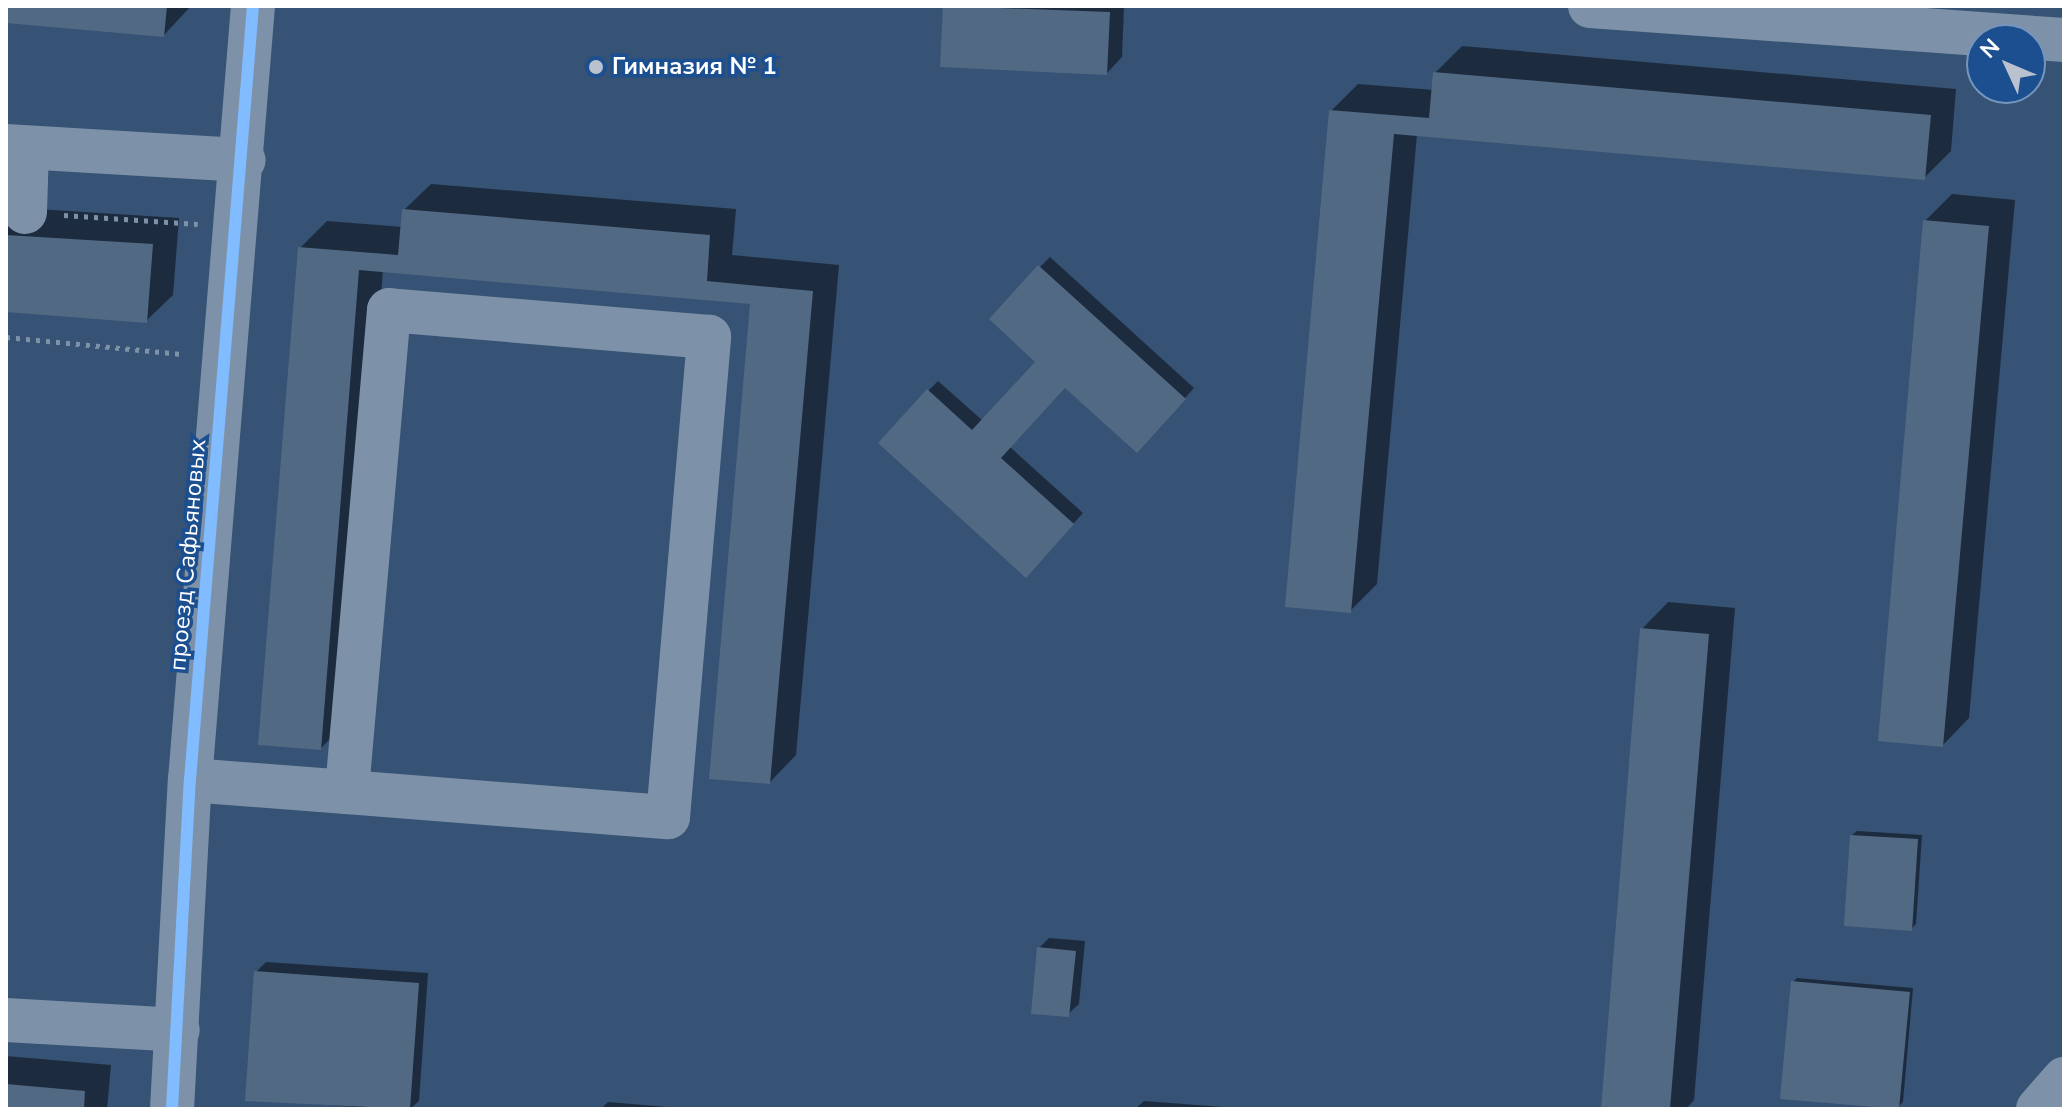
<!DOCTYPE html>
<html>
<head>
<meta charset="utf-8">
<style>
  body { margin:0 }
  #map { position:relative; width:2070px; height:1115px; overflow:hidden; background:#365274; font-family:"Nunito Sans",sans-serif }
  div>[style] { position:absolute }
  .shadow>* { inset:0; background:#0007 }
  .building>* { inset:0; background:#526984 }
  .path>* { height:5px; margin-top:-2.5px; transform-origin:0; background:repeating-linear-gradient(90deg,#7d92a8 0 4px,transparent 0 10px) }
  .minor>* { height:44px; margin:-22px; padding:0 22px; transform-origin:22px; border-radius:22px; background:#7d92a8 }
  .cycleway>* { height:12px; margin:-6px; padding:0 6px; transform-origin:6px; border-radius:6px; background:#80bcff }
  .dots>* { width:22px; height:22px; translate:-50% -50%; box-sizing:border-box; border:4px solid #1b4f8f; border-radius:50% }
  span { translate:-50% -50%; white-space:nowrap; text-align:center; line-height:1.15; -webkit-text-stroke:7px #1b4f8f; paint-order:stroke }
  .poi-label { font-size:24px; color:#fff; font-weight:700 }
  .left { translate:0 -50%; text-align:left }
  .street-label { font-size:24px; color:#fff }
  .frame { position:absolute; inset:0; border:8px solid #fff; pointer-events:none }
  .north { position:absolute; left:1966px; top:24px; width:80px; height:80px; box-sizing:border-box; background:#1b4f8f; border:2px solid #7695bc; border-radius:50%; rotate:314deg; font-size:22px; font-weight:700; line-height:32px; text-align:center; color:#fff }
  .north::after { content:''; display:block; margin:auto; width:28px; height:36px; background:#b9c2ce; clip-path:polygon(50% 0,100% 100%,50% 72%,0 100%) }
</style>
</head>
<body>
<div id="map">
  <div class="shadow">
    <div style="clip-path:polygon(6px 6px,191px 6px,164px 35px,6px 21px)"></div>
    <div style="clip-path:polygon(945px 6px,1124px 6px,1122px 57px,1107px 73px,942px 65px)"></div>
    <div style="clip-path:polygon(1462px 46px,1956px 89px,1951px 151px,1924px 178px,1417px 134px,1377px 584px,1350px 611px,1331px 111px,1358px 84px,1434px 90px,1435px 73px)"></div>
    <div style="clip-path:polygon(431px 184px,736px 209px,732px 255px,839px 265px,796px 755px,770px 782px,752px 302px,383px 270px,347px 722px,321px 748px,300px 248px,327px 221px,403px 227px,404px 210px)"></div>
    <div style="clip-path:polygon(1952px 194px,2015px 200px,1969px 718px,1943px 745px,1925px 221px)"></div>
    <div style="clip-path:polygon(6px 207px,179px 218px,173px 295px,146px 321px,6px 310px)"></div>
    <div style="clip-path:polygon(1050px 257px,1194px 388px,1147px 440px,1066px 385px,1010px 447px,1083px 513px,1036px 565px,928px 391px,938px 381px,983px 421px,1038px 362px,1040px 267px)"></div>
    <div style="clip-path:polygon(1668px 602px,1735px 608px,1694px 1100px,1686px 1109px,1603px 1109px,1642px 629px)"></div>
    <div style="clip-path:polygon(1857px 831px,1922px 835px,1916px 924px,1911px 929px,1852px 835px)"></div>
    <div style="clip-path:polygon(1049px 938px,1085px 941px,1079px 1004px,1068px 1014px,1039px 948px)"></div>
    <div style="clip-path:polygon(266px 962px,428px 973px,419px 1101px,410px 1109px,383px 1109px,247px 1099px,256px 972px)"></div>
    <div style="clip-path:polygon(1797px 978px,1913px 988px,1903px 1102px,1898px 1107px,1793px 982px)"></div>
    <div style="clip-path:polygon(6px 1056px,111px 1065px,107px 1109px,6px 1109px)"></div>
    <div style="clip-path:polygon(1144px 1101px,1249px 1109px,1135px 1109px)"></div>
    <div style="clip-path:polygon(608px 1102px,691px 1109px,601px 1109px)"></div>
  </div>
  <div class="building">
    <div style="clip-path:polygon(6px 6px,167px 6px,164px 37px,6px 23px)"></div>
    <div style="clip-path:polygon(943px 6px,1110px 12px,1107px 75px,940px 67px)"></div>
    <div style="clip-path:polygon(1433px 72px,1931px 115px,1925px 180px,1394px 134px,1351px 613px,1285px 607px,1329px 110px,1429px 118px)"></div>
    <div style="clip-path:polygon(402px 209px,710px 235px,707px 281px,813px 291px,770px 784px,709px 779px,750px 304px,359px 270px,321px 750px,258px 745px,298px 247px,398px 255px)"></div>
    <div style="clip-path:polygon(1923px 220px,1989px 226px,1943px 747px,1878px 741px)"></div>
    <div style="clip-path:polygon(6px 235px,153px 244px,147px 323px,6px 312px)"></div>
    <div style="clip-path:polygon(1038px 265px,1186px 399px,1137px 453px,1065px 388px,1001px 458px,1074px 524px,1026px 578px,878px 443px,927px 389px,972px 430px,1035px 362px,989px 319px)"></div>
    <div style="clip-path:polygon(1640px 628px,1709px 634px,1670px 1109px,1601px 1109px)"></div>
    <div style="clip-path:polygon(1850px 835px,1918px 839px,1912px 931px,1844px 926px)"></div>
    <div style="clip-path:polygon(1037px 947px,1076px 951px,1069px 1017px,1031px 1014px)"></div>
    <div style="clip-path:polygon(254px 971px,419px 983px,410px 1109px,245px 1101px)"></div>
    <div style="clip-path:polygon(1791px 981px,1910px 992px,1899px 1109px,1780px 1099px)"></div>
    <div style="clip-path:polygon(6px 1084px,85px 1091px,84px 1109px,6px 1109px)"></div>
  </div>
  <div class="path">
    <div style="left:64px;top:215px;width:134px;rotate:3.8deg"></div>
    <div style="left:6px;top:337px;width:179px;rotate:5.5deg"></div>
  </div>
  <div class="minor">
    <div style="left:1590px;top:6px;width:475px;rotate:4.1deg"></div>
    <div style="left:6px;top:146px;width:238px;rotate:3.4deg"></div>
    <div style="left:25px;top:212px;width:64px;rotate:-88.2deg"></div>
    <div style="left:190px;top:780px;width:157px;rotate:4.4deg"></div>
    <div style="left:347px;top:792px;width:322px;rotate:4.5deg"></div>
    <div style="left:668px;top:817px;width:482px;rotate:-85.1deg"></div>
    <div style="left:709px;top:337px;width:321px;rotate:-175.2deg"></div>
    <div style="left:389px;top:310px;width:484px;rotate:95deg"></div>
    <div style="left:6px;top:1020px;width:172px;rotate:3.3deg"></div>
    <div style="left:172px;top:1109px;width:329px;rotate:-86.9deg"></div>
    <div style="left:190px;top:780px;width:777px;rotate:-85.35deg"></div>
    <div style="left:2038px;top:1109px;width:40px;rotate:-49deg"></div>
  </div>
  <div class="cycleway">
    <div style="left:172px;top:1109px;width:329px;rotate:-86.9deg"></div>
    <div style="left:190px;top:780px;width:777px;rotate:-85.35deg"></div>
  </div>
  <div class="dots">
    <div style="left:596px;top:67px;background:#b9c2ce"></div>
  </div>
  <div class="poi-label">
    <span class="left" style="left:612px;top:67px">Гимназия № 1</span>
  </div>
  <div class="street-label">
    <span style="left:188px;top:555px;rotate:-85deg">проезд Сафьяновых</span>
  </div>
  <div class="frame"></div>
  <div class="north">N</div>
</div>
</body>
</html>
